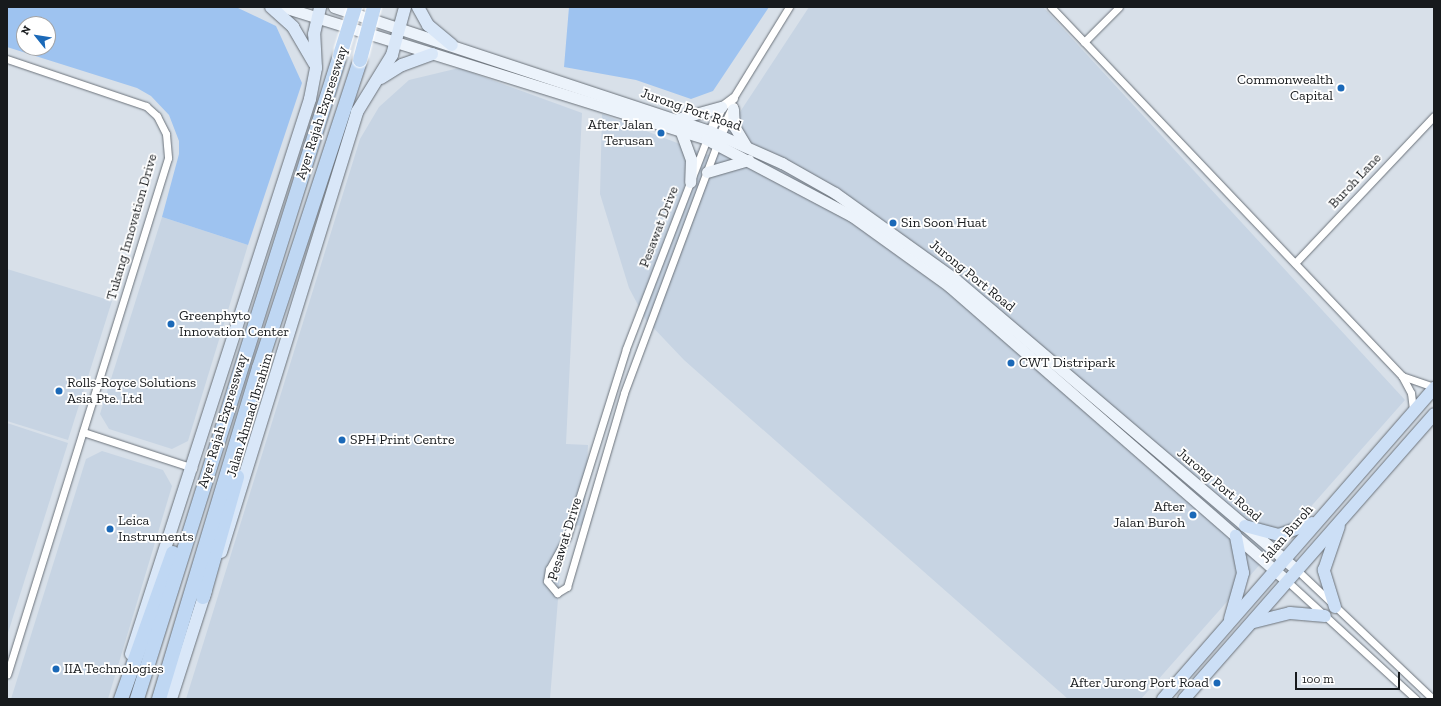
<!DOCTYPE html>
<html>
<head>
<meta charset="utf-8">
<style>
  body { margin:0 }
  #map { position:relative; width:1441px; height:706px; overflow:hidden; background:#d8e0e9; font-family:"Zilla Slab",serif }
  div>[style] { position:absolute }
  .built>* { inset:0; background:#c7d4e3 }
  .green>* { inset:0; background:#9ec3f0 }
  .roads { filter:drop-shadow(0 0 1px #6b727a) drop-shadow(0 0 1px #6b727a) }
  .minor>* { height:7px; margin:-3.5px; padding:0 3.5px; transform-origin:3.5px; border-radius:3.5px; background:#fff }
  .tertiary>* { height:9px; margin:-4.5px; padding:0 4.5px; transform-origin:4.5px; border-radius:4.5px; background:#fff }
  .secondary>* { height:11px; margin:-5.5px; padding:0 5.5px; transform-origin:5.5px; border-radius:5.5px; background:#ecf3fb }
  .primary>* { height:12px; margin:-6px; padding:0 6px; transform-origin:6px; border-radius:6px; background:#d9e7f8 }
  .trunk>* { height:12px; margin:-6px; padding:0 6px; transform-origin:6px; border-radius:6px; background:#ccdff6 }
  .motorway>* { height:14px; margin:-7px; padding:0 7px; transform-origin:7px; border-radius:7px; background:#bfd7f3 }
  .bridges { filter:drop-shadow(0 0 1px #fff) drop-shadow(0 0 1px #fff) }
  .motorway-bridge>* { height:14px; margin:-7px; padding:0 7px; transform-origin:7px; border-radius:7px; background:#bfd7f3 }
  .dots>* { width:11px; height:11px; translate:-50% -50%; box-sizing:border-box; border:2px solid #fff; border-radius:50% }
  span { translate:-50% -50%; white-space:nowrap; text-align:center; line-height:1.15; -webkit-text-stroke:3.5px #fff; paint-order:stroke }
  .poi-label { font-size:14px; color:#171a1d }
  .right { translate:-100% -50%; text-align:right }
  .left { translate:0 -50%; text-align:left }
  .street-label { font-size:14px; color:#171a1d }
  .frame { position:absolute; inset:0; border:8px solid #171a1d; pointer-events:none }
  .north { position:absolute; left:16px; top:16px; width:40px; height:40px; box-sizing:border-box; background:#fff; border:1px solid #a2a3a5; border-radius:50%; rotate:300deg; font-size:11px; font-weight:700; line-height:16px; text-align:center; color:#171a1d }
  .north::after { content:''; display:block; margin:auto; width:14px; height:18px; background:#1b69b8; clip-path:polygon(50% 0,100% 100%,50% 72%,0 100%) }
  .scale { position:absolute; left:1295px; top:672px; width:105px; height:18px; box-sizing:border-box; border:2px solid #171a1d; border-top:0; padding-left:5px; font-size:12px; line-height:14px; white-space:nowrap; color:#171a1d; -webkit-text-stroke:3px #fff; paint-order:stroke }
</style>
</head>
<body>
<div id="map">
  <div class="built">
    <div style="clip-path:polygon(809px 7px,1043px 7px,1405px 400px,1141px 699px,1068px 699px,684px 360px,646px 320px,629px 288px,600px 194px,602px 114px,711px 156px)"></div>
    <div style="clip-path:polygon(459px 68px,582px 113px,566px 444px,588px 445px,584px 526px,564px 524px,550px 699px,186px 699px,360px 139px,379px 107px,409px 80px)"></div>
    <div style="clip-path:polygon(162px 217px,248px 245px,188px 441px,172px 449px,109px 429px,100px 414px)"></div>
    <div style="clip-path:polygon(7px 269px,112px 301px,68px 440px,7px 421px)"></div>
    <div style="clip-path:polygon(7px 423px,68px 443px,7px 636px)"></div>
    <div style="clip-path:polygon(102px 451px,163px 470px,172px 486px,108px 699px,11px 699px,86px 459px)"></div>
  </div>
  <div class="green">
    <div style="clip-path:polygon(evenodd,7px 7px,236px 7px,276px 26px,302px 83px,248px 245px,162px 217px,179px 154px,179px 141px,169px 115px,151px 96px,137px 88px,7px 47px,7px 7px,24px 24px,48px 24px,48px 48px,24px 48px,24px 24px)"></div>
    <div style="clip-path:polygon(569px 7px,769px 7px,713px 91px,691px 99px,636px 80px,564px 67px)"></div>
  </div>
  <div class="roads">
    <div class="minor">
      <div style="left:1051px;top:7px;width:509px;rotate:46.43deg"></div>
      <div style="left:1402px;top:376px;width:19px;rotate:62deg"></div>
      <div style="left:1411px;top:393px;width:17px;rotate:83deg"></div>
      <div style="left:1084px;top:42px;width:49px;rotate:-45deg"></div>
      <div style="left:7px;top:59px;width:147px;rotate:18.7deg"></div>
      <div style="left:146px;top:106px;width:15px;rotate:42deg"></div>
      <div style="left:157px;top:116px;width:20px;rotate:63deg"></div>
      <div style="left:166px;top:134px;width:24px;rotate:85deg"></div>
      <div style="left:168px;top:158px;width:541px;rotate:107.3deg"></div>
      <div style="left:733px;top:98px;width:107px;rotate:-58.4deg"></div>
      <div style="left:708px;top:136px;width:228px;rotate:111.1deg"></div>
      <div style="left:626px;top:349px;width:197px;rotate:107.4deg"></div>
      <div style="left:567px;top:537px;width:37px;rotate:119deg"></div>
      <div style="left:549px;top:569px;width:12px;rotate:99deg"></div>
      <div style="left:547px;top:581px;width:16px;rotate:50deg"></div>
      <div style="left:557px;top:593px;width:12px;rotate:-31deg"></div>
      <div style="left:567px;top:587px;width:202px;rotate:-73.6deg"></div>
      <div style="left:624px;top:393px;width:268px;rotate:-69.5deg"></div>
      <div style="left:1295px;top:263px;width:202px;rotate:-46.6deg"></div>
      <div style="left:1402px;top:376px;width:34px;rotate:19deg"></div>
      <div style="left:83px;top:432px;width:116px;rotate:18.1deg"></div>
      <div style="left:1297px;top:570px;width:187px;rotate:43.5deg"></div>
      <div style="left:1287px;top:581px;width:175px;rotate:42.5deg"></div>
    </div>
    <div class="tertiary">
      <div style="left:710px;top:131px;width:26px;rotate:-65deg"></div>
      <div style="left:721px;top:107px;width:15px;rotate:-37deg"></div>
      <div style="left:720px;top:135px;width:31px;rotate:-65deg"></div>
    </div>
    <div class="secondary">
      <div style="left:283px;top:7px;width:443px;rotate:17.3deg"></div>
      <div style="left:706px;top:139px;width:165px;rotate:27.8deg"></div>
      <div style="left:852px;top:216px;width:120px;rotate:35.8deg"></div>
      <div style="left:949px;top:286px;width:449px;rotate:41.1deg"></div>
      <div style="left:334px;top:7px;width:396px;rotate:18.3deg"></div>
      <div style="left:710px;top:131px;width:79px;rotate:24deg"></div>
      <div style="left:782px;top:163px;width:61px;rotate:29.5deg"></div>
      <div style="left:835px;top:193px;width:148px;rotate:35.6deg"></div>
      <div style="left:955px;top:279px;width:449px;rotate:40.4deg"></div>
      <div style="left:733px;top:109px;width:17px;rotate:87deg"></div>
      <div style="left:734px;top:126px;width:23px;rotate:59deg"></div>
      <div style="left:677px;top:119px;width:46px;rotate:-15.3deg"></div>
      <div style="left:681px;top:132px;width:29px;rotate:70deg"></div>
      <div style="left:691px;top:159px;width:23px;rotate:92deg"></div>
      <div style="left:707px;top:172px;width:43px;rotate:-16.3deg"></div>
    </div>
    <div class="primary">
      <div style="left:271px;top:7px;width:30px;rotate:42deg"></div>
      <div style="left:293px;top:27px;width:42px;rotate:59.7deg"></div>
      <div style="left:418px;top:7px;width:21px;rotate:61deg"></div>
      <div style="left:428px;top:25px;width:31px;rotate:40deg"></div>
      <div style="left:381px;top:78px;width:25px;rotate:-32deg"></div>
      <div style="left:402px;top:65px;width:32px;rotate:-20deg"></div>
      <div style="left:221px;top:552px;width:461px;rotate:-72.8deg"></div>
      <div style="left:357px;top:112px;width:67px;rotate:-58.4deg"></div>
      <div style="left:392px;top:55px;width:50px;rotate:-74.8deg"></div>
      <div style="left:131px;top:654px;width:583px;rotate:-72.12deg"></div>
      <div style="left:310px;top:99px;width:32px;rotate:-79deg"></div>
      <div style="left:316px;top:68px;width:34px;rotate:-93deg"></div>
      <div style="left:314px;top:34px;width:28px;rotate:-77deg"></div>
      <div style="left:171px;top:699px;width:114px;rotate:-72.2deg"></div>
    </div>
    <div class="trunk">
      <div style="left:1245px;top:526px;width:35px;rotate:15deg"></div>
      <div style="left:1279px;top:535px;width:35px;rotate:-20deg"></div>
      <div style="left:1335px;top:607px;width:39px;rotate:-107deg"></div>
      <div style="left:1324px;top:570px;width:46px;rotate:-71.2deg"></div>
      <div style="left:1230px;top:619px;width:48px;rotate:-74.2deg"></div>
      <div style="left:1243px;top:573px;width:38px;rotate:-101deg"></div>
      <div style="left:1254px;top:622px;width:37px;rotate:-14deg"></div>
      <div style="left:1290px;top:613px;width:35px;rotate:5deg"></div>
      <div style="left:1163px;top:699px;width:413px;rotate:-48.9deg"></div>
      <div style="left:1184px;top:699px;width:379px;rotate:-48.7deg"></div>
    </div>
    <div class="motorway">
      <div style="left:203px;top:597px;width:125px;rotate:-74.2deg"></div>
      <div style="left:121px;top:699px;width:155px;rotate:-70.4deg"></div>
      <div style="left:137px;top:699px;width:675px;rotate:-72.5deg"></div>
      <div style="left:159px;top:699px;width:346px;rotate:-73.2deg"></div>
      <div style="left:259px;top:368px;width:324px;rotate:-71.8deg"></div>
    </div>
  </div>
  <div class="bridges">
    <div class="motorway-bridge">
      <div style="left:340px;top:55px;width:50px;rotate:-72.6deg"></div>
      <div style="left:360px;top:60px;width:55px;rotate:-75.2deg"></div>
    </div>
  </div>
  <div class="dots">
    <div style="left:1341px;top:88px;background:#1b69b8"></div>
    <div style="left:661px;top:133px;background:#1b69b8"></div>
    <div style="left:893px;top:223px;background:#1b69b8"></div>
    <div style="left:171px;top:324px;background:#1b69b8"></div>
    <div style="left:1011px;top:363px;background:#1b69b8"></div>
    <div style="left:59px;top:391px;background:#1b69b8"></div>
    <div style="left:342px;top:440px;background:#1b69b8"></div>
    <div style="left:1193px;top:515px;background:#1b69b8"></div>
    <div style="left:110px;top:529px;background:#1b69b8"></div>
    <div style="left:56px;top:669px;background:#1b69b8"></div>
    <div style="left:1217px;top:683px;background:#1b69b8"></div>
  </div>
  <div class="poi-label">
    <span class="right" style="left:1333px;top:88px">Commonwealth<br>Capital</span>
    <span class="right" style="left:653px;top:133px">After Jalan<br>Terusan</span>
    <span class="left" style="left:901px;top:223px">Sin Soon Huat</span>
    <span class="left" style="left:179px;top:324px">Greenphyto<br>Innovation Center</span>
    <span class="left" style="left:1019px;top:363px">CWT Distripark</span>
    <span class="left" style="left:67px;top:391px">Rolls-Royce Solutions<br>Asia Pte. Ltd</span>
    <span class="left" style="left:350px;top:440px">SPH Print Centre</span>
    <span class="right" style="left:1185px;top:515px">After<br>Jalan Buroh</span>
    <span class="left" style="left:118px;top:529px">Leica<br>Instruments</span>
    <span class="left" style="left:64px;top:669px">IIA Technologies</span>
    <span class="right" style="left:1209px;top:683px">After Jurong Port Road</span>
  </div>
  <div class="street-label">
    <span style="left:691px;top:110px;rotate:19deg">Jurong Port Road</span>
    <span style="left:322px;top:113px;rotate:-72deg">Ayer Rajah Expressway</span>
    <span style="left:1355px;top:181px;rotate:-47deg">Buroh Lane</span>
    <span style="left:132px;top:227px;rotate:-74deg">Tukang Innovation Drive</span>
    <span style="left:659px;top:227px;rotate:-69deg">Pesawat Drive</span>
    <span style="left:972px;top:276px;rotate:39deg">Jurong Port Road</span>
    <span style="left:250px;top:415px;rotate:-73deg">Jalan Ahmad Ibrahim</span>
    <span style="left:223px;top:421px;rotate:-73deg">Ayer Rajah Expressway</span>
    <span style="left:1219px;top:485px;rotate:40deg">Jurong Port Road</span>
    <span style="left:1287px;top:534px;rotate:-49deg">Jalan Buroh</span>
    <span style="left:565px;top:539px;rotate:-73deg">Pesawat Drive</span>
  </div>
  <div class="frame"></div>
  <div class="north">N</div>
  <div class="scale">100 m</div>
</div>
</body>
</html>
